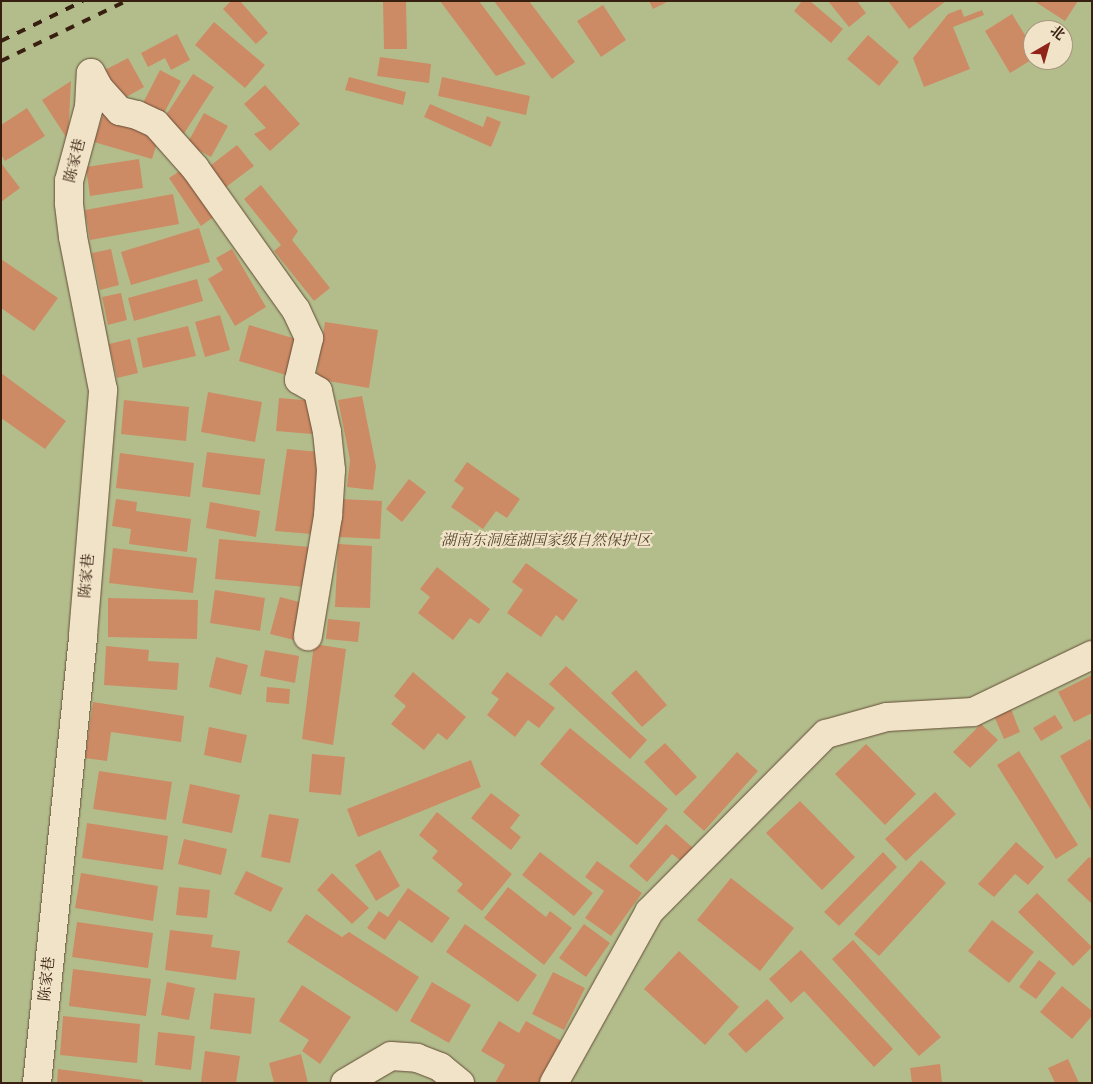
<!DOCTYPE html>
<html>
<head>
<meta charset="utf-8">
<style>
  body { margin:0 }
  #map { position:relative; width:1093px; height:1084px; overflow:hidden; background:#e9d4ab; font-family:Vollkorn,"Noto Serif SC",serif }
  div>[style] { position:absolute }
  .green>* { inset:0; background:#b3bd8c }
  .building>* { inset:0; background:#cd8b65 }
  .roads { filter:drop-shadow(0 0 1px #644d37) drop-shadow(0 0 1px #644d37) }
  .minor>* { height:28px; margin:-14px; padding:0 14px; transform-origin:14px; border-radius:14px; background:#f1e3c8 }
  .rail>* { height:4px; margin-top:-2px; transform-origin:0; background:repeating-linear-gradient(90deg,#382010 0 9px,transparent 0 18px) }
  span { translate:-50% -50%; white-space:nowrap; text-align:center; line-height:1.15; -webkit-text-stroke:4.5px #f1e3c8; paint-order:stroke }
  .street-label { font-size:15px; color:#382010 }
  .park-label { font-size:15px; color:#57472f; font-style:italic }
  .frame { position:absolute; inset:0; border:2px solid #382010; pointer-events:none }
  .north { position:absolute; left:1023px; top:20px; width:50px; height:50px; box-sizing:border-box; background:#f1e3c8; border:1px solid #a7957e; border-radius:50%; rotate:38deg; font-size:14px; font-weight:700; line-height:20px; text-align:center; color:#382010 }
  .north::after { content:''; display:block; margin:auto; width:18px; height:22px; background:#8f2418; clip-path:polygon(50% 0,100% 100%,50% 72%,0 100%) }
</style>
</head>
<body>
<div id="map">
  <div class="green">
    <div style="clip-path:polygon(evenodd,1px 1px,1092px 1px,1092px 1083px,1px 1083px,1px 1px,1033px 30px,1063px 30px,1063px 60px,1033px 60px,1033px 30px)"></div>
  </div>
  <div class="building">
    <div style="clip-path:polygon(231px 1px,240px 1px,268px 33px,256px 44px,223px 9px)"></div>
    <div style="clip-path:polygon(383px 1px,406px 1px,407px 49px,384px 49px)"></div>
    <div style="clip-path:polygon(440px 1px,479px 1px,526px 64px,496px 76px)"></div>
    <div style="clip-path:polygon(494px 1px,529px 1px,575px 62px,552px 79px)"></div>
    <div style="clip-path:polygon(649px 1px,669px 1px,653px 9px)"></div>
    <div style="clip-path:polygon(802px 1px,810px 1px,843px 29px,831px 43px,794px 11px)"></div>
    <div style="clip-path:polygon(828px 1px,857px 1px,866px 13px,849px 27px)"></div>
    <div style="clip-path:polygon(888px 1px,946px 1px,909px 29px)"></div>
    <div style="clip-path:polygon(1034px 1px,1078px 1px,1065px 21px)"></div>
    <div style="clip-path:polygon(603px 5px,626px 40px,601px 57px,577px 21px)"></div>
    <div style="clip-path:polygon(961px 9px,964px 17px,982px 10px,984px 15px,953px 27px,970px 69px,924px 87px,913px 58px,948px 14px)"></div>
    <div style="clip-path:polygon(1012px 14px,1033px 48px,1033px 59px,1010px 73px,985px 31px)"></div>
    <div style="clip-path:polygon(214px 22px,265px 65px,245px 88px,195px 45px)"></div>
    <div style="clip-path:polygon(177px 34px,190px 60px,171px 70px,165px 58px,148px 67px,141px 53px)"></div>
    <div style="clip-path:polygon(868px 35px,899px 62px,879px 86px,847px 59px)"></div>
    <div style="clip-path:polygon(380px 57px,431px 64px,429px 83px,377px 76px)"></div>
    <div style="clip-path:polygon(128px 58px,144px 87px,121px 100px,105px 70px)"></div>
    <div style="clip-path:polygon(160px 70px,181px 81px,164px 113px,143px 103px)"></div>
    <div style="clip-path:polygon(193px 74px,214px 87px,183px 135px,162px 121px)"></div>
    <div style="clip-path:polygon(349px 77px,406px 92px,403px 105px,345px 90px)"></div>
    <div style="clip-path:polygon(442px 77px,530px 96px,526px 115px,438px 96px)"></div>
    <div style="clip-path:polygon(71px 81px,68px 140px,42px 100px)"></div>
    <div style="clip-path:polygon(265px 85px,300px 124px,270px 151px,254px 134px,266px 128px,244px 104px)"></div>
    <div style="clip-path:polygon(430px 104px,483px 127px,487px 116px,501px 122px,491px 147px,424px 117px)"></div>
    <div style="clip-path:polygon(27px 108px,45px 136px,5px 161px,1px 155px,1px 125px)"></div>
    <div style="clip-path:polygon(105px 109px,158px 140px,152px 159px,94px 142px)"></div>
    <div style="clip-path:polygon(204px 113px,228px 126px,211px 157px,187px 144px)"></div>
    <div style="clip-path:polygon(237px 145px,254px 166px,222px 190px,206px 169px)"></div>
    <div style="clip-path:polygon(139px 159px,143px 188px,90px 196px,86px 167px)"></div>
    <div style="clip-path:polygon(1px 163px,20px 188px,1px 202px)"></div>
    <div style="clip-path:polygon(183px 169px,215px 216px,201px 226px,169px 178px)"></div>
    <div style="clip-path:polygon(261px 185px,298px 231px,292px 240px,330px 288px,314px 301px,274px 251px,281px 245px,244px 199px)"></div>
    <div style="clip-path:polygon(173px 194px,179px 224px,90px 240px,85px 210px)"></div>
    <div style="clip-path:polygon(199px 228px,210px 262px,131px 285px,121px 252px)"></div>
    <div style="clip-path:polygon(111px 249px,119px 285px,100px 290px,92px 253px)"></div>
    <div style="clip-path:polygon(232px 249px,266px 307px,235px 326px,208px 279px,223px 270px,216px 258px)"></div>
    <div style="clip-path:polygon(1px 259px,58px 298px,34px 331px,1px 308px)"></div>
    <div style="clip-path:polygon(197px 279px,203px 301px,134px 321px,128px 298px)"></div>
    <div style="clip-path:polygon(121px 293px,127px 320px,108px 325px,102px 297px)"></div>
    <div style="clip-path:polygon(220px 315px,230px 350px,205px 357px,195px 322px)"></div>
    <div style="clip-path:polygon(325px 322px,378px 330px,369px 388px,316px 379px)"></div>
    <div style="clip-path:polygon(249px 325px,296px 339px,286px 375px,239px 361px)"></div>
    <div style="clip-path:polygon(188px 326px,196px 356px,143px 368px,137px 338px)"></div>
    <div style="clip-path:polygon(130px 339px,138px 373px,117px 378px,109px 344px)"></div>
    <div style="clip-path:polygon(1px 373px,66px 421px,45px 449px,1px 418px)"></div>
    <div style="clip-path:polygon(208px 392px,262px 402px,255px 442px,201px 432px)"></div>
    <div style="clip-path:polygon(362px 396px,376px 466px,373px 490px,347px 487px,350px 460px,338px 400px)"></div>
    <div style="clip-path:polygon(279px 398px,314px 401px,312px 434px,276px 431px)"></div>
    <div style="clip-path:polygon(124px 400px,189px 407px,186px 441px,121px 434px)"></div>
    <div style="clip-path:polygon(287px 449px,320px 452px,312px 534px,275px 531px)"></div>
    <div style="clip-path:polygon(207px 452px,265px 459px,260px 495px,202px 487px)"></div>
    <div style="clip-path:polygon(120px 453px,194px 463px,190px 497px,116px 488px)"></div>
    <div style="clip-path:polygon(467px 462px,520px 499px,507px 518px,496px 511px,483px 529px,451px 507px,464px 488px,454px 481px)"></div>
    <div style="clip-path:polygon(409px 479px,426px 492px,402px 522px,386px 509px)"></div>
    <div style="clip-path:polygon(116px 499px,137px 502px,136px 511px,191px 519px,187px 552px,129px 544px,131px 529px,112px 526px)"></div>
    <div style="clip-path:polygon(341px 499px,382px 501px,380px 539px,339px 537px)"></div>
    <div style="clip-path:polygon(210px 502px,260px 511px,256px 537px,206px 528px)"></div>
    <div style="clip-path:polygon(219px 539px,310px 547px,306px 587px,215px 579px)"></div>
    <div style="clip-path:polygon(338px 544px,372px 546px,370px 608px,335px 607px)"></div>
    <div style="clip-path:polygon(113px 548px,197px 558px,193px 593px,109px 583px)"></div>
    <div style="clip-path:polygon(526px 563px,578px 600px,563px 621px,556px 615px,541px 637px,507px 613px,523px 590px,512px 582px)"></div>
    <div style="clip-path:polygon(437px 567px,490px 609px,479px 624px,470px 618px,453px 640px,418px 613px,430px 597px,420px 589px)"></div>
    <div style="clip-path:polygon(215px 590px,265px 598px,260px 631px,210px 623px)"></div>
    <div style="clip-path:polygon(280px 597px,307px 604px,298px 641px,270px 634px)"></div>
    <div style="clip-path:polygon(108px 598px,198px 600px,197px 639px,108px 637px)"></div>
    <div style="clip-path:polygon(328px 619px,360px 622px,358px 642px,326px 639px)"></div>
    <div style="clip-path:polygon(314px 644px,346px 649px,333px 745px,302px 739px)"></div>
    <div style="clip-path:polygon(106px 646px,149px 650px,148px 661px,179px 663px,177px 690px,104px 685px)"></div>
    <div style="clip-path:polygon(265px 650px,299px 656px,295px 683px,260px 676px)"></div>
    <div style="clip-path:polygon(216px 657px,248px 665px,241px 695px,209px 687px)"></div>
    <div style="clip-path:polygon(566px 666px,647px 740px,630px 759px,549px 684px)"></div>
    <div style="clip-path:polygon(636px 670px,667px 705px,642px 727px,611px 693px)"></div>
    <div style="clip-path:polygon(413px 672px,466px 717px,447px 740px,438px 733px,424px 750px,391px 724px,406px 706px,394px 696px)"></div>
    <div style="clip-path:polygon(507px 672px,555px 708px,539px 728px,528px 720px,515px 737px,487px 715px,499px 699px,491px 693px)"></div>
    <div style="clip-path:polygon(1092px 675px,1092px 713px,1074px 722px,1058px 692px)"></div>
    <div style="clip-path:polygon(267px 687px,290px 689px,289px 704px,266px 702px)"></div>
    <div style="clip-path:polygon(93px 702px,184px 716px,181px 742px,111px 732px,107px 761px,85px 758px)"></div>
    <div style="clip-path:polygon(1011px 709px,1020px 732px,1004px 739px,994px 716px)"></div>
    <div style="clip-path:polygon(1055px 715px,1063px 728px,1041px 741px,1033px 728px)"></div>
    <div style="clip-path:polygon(981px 724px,998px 740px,970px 768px,953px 752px)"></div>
    <div style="clip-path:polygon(209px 727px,247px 735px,241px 763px,204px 755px)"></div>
    <div style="clip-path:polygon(570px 728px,668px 809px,637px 845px,540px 764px)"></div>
    <div style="clip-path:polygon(1090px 739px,1092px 743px,1092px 812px,1060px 756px)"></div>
    <div style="clip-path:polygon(665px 743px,697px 777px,676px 796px,644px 762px)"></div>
    <div style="clip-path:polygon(866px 744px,916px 794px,885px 825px,835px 774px)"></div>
    <div style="clip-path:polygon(1019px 751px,1078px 845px,1056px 859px,997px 765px)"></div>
    <div style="clip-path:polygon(737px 752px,758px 771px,704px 831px,683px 812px)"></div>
    <div style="clip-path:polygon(312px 754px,345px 757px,341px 795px,309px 792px)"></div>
    <div style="clip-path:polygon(471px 760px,481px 787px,358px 837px,347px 809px)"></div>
    <div style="clip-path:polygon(99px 771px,172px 782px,166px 820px,93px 809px)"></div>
    <div style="clip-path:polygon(190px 784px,240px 795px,232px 833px,182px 823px)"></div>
    <div style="clip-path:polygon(935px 792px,956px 814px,906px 861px,885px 839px)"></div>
    <div style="clip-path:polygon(491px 793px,520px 815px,510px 828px,521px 837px,511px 850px,471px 818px)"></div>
    <div style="clip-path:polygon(800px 801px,855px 857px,822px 890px,766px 833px)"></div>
    <div style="clip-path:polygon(437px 812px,512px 874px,482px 911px,457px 891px,463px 884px,432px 858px,438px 851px,419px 835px)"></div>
    <div style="clip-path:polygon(269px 814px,299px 819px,290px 863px,261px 857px)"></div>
    <div style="clip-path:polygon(87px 823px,168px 836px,163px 870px,82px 858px)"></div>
    <div style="clip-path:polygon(666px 824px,693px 848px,681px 861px,672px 854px,647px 882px,629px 866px)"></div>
    <div style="clip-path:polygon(184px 839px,227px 849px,221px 875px,178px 864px)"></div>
    <div style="clip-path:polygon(1016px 842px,1044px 867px,1028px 885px,1015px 874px,994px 897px,978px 884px)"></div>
    <div style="clip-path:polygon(380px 850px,400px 886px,376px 901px,355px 865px)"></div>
    <div style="clip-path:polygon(540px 852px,593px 893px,574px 916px,522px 875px)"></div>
    <div style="clip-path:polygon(883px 852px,897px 867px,839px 926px,824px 912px)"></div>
    <div style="clip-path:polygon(1089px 857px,1092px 859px,1092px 904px,1067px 880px)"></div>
    <div style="clip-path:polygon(921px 860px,946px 883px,879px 956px,854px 934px)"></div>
    <div style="clip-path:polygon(597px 861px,642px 893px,611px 936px,585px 918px,604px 891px,585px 877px)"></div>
    <div style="clip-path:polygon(246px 871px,283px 888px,271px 912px,234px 894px)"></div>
    <div style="clip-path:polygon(81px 873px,158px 886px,153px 921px,75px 908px)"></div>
    <div style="clip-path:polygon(332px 873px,369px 908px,352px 924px,317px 890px)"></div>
    <div style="clip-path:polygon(731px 878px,794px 928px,760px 971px,697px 920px)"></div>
    <div style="clip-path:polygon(179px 887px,210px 890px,207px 918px,176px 915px)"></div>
    <div style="clip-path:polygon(508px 887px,546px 917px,550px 911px,572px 928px,544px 965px,484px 918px)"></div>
    <div style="clip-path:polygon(408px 888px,450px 918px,432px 943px,399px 920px,385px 940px,367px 928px,379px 911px,388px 917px)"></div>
    <div style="clip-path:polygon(1037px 893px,1092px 947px,1073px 966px,1018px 912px)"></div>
    <div style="clip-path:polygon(306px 914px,342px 937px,349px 932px,419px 977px,397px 1012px,287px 942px)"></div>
    <div style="clip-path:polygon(992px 920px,1034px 952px,1009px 983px,968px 951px)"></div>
    <div style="clip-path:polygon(77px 922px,153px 933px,148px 968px,72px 957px)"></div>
    <div style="clip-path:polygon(465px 924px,537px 975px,518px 1002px,446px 952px)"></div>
    <div style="clip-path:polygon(584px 924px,610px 943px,586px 977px,559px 958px)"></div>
    <div style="clip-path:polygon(170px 930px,213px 935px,211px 947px,240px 951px,236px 980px,165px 970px)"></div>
    <div style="clip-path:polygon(853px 940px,941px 1037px,919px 1056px,832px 959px)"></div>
    <div style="clip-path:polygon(801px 950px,893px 1049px,874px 1067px,804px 991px,791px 1003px,769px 979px)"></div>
    <div style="clip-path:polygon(679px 951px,739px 1007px,705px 1045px,644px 989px)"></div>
    <div style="clip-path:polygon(1039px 960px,1056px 973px,1036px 999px,1019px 987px)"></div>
    <div style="clip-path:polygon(73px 969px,151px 979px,146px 1016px,69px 1006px)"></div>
    <div style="clip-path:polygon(553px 972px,585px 988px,564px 1030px,532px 1014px)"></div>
    <div style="clip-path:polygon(167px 982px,195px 988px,189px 1020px,161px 1015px)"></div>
    <div style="clip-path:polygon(432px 982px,471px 1005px,449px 1043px,410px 1021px)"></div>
    <div style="clip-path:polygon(302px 985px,351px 1017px,320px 1064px,302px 1051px,309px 1040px,279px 1021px)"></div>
    <div style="clip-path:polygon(1062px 986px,1092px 1011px,1092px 1016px,1072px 1039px,1040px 1012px)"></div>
    <div style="clip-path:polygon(214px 993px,255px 998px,251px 1034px,210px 1029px)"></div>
    <div style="clip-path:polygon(767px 999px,784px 1018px,746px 1053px,728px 1034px)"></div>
    <div style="clip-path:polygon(63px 1016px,140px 1024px,137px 1063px,60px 1055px)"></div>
    <div style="clip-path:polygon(499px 1021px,519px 1033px,526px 1021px,565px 1043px,543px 1083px,495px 1083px,505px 1065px,481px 1051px)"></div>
    <div style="clip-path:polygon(158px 1032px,195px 1036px,191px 1070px,155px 1065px)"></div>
    <div style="clip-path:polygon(205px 1051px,240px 1056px,236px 1083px,201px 1082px)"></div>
    <div style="clip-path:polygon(301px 1054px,308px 1083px,274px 1083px,269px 1063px)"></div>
    <div style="clip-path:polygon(1068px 1059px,1079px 1083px,1055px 1083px,1048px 1068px)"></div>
    <div style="clip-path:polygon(940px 1064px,942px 1083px,912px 1083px,910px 1068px)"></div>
    <div style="clip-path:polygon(58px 1069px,143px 1080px,142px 1083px,57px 1083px)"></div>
  </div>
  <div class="roads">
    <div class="minor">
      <div style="left:91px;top:73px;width:17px;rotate:62deg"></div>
      <div style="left:99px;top:88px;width:31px;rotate:48deg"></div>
      <div style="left:120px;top:111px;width:17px;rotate:13deg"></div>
      <div style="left:137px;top:115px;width:21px;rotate:25deg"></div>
      <div style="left:156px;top:124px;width:59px;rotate:48.4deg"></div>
      <div style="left:195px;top:168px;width:174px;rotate:54.6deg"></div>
      <div style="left:296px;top:310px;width:31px;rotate:65deg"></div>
      <div style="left:309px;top:338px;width:43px;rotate:103.4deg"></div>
      <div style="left:299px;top:380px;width:22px;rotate:30deg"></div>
      <div style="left:318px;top:391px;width:42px;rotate:77.6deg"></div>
      <div style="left:327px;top:432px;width:38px;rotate:84deg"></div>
      <div style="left:331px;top:470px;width:46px;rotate:93.7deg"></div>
      <div style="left:328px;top:516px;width:122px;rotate:99.5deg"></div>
      <div style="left:37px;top:1083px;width:450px;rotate:-84.1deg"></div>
      <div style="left:83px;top:635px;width:246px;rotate:-85.3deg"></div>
      <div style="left:103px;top:390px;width:156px;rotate:-101.1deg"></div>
      <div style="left:73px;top:237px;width:34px;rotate:-97deg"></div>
      <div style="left:69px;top:203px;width:22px;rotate:-90deg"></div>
      <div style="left:69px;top:181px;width:77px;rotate:-74.9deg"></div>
      <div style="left:89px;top:107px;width:34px;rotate:-87deg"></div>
      <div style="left:345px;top:1083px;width:53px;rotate:-30.4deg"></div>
      <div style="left:391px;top:1056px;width:26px;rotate:4deg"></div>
      <div style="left:417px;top:1058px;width:25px;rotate:21deg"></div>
      <div style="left:440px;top:1067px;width:26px;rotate:39deg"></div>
      <div style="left:554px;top:1083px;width:196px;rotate:-60.9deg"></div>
      <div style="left:649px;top:912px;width:251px;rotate:-45.2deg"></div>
      <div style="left:826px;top:734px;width:63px;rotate:-15.6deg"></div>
      <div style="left:887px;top:717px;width:86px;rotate:-3.3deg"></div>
      <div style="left:973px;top:712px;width:132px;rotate:-25.6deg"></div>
    </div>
  </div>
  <div class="rail">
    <div style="left:1px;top:41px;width:91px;rotate:-26deg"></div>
    <div style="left:1px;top:61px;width:139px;rotate:-25.6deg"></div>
  </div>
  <div class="street-label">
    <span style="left:76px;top:161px;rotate:-76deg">陈家巷</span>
    <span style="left:88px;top:576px;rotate:-85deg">陈家巷</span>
    <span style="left:48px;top:979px;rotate:-84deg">陈家巷</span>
  </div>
  <div class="park-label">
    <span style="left:546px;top:542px">湖南东洞庭湖国家级自然保护区</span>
  </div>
  <div class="frame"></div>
  <div class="north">北</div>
</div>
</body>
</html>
